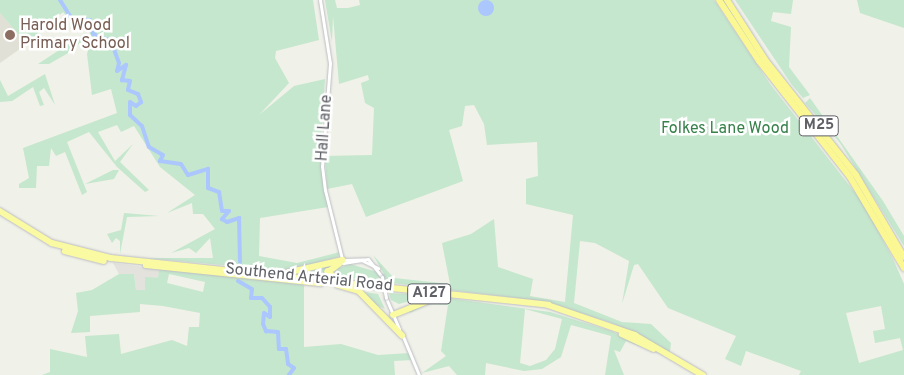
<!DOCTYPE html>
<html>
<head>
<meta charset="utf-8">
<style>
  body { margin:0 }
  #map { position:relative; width:904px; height:375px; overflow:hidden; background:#f0f1e8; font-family:Overpass,sans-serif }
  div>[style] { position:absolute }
  .industrial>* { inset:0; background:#e3e2dc }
  .education>* { inset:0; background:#e0e0d6 }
  .green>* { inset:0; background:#c5e7cd }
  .water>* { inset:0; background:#abc7fd }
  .round { border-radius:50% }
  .river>* { height:4px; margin:-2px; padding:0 2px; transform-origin:2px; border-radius:2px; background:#abc7fd }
  .roads { filter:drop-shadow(0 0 1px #bcbdc3) drop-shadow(0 0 1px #bcbdc3) }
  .tertiary>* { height:3px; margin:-1.5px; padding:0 1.5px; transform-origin:1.5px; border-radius:1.5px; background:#fff }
  .trunk>* { height:5.5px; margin:-2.75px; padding:0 2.75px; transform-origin:2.75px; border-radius:2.75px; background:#fafaa2 }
  .motorway>* { height:6px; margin:-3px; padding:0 3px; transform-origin:3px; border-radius:3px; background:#fbf894 }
  .bridges { filter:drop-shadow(0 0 1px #bcbdc3) drop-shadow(0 0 1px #bcbdc3) }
  .tertiary-bridge>* { height:3px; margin:-1.5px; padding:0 1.5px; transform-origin:1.5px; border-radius:1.5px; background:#fff }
  .dots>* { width:14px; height:14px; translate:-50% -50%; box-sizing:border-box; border:2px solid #fff; border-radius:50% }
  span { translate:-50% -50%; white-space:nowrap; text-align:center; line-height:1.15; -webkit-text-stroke:5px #fff; paint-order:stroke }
  .shield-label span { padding:1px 4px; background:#fff; border:1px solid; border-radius:4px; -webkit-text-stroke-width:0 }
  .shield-label { font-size:15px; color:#5f6167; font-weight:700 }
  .education-label { font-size:16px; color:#785e54 }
  .left { translate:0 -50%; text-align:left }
  .street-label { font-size:16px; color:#5f6167 }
  .park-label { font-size:16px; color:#36804a }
</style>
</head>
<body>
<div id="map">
  <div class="industrial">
    <div style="clip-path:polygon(113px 263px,159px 269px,158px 278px,146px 290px,136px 290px,134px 274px,119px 274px)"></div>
  </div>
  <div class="education">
    <div style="clip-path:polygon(0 13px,27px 44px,0 63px)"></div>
  </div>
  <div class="green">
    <div style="clip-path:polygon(0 0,313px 0,319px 40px,276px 51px,275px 58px,289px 83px,259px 115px,294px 86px,325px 79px,320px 155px,328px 207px,260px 218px,259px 256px,297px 263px,340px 252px,338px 257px,284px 271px,147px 258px,213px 258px,210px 238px,196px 253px,189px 248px,171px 253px,215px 229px,203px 214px,193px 214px,192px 203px,167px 213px,195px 195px,160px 167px,134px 126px,121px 132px,117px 125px,98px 132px,115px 161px,133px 144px,120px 162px,149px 190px,145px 192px,117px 167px,89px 132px,67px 142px,87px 192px,82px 195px,65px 152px,56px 156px,51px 148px,49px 166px,37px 166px,36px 188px,19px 188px,19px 184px,29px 178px,23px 148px,117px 113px,111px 89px,92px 95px,87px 54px,92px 37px,86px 27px,72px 22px,63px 12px,27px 44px,0 13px)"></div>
    <div style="clip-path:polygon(evenodd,325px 0,335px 0,337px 8px,348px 8px,360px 5px,359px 0,714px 0,770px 84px,863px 203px,893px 259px,904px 284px,904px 375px,799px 375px,801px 371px,746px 351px,741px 366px,725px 359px,736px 336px,668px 308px,638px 264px,634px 265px,622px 304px,629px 261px,595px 243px,580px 241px,574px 303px,622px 322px,651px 324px,671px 343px,670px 352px,612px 323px,540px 301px,342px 277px,336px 269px,350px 264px,384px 274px,373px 255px,394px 278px,450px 284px,442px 243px,471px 234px,494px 219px,498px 267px,533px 279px,530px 296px,565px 302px,573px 215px,526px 204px,526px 179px,538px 176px,537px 142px,487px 145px,484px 124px,474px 105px,465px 106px,462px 126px,449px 130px,463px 181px,366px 217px,352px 184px,327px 189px,325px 156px,372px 155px,374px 108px,365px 103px,361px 83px,369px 80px,368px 75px,339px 84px,333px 16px,332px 42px,325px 0,881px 306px,885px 329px,873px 331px,875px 343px,900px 338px,903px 350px,859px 363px,846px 313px,881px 306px)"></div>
    <div style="clip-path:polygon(735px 0,793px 0,791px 14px,773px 12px,771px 21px,791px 27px,789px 67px,810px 95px,803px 98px,792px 85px)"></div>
    <div style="clip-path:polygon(857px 0,904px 0,904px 28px,860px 13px)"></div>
    <div style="clip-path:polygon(85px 33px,88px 36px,70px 52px,49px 64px,38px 64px)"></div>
    <div style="clip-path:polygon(45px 74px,55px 105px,44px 88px,39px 92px,44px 105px,40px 106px,33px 87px,12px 101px,0 102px,0 80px,8px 96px)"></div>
    <div style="clip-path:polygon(810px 98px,883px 201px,904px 236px,904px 246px,840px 143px,805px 103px)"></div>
    <div style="clip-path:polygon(113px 170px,119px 170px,114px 179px,85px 184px)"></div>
    <div style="clip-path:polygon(124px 213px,159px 216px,127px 217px,120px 254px,120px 241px,116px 238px,112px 243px,107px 234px,121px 230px)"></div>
    <div style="clip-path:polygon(329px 265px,326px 271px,332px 279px,287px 274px)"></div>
    <div style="clip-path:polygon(evenodd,159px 269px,304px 284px,304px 347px,341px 344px,378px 355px,409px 353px,412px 360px,394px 361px,395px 375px,42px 375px,50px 372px,50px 349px,87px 357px,85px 336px,119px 334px,121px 354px,172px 340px,187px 346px,189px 327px,199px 327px,200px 313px,163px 306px,140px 304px,140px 312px,90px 316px,90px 332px,71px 333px,78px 311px,76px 293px,92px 290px,119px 274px,134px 274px,136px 290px,145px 290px,145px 277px,158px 278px,159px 269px,169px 274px,205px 282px,203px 292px,167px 283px,169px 274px)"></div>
    <div style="clip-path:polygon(365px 292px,378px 294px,385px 309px,374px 304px)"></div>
    <div style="clip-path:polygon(389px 293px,422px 295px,425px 297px,399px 304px,391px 300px)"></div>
    <div style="clip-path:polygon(evenodd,441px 297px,550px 312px,611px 331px,664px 356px,626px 341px,620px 352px,614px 350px,624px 375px,605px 375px,611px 336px,571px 325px,561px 357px,542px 369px,524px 371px,486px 363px,485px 375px,457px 375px,449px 366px,422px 373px,446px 356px,441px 351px,448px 305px,428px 304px,410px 313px,408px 309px,441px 297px,525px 309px,562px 319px,555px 349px,546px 360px,530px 366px,520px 363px,525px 309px)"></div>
  </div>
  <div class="water">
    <div class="round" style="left:478px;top:0;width:16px;height:16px"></div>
  </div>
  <div class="river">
    <div style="left:60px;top:0;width:22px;rotate:58deg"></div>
    <div style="left:72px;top:19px;width:18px;rotate:3deg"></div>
    <div style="left:90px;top:20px;width:14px;rotate:78deg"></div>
    <div style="left:93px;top:34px;width:19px;rotate:21deg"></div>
    <div style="left:111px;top:41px;width:23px;rotate:70deg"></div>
    <div style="left:119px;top:63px;width:8px;rotate:104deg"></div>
    <div style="left:117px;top:71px;width:11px;rotate:-34deg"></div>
    <div style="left:126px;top:65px;width:16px;rotate:105deg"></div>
    <div style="left:122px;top:80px;width:8px;rotate:7deg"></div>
    <div style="left:130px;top:81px;width:9px;rotate:103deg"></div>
    <div style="left:128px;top:90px;width:11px;rotate:22deg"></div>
    <div style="left:138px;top:94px;width:9px;rotate:69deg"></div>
    <div style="left:141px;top:102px;width:6px;rotate:141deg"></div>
    <div style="left:136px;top:106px;width:7px;rotate:-146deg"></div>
    <div style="left:130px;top:102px;width:13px;rotate:90deg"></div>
    <div style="left:130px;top:115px;width:16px;rotate:43deg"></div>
    <div style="left:142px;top:126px;width:22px;rotate:72deg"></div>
    <div style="left:149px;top:147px;width:16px;rotate:30deg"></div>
    <div style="left:163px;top:155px;width:7px;rotate:117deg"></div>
    <div style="left:160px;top:161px;width:21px;rotate:8deg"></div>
    <div style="left:181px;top:164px;width:13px;rotate:58deg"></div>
    <div style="left:188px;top:175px;width:21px;rotate:-17deg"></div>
    <div style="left:208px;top:169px;width:19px;rotate:90deg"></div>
    <div style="left:208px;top:188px;width:12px;rotate:20deg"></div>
    <div style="left:219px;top:192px;width:19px;rotate:81deg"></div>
    <div style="left:222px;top:211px;width:7px"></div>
    <div style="left:229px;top:211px;width:11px;rotate:131deg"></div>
    <div style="left:222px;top:219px;width:6px;rotate:31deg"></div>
    <div style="left:227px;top:222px;width:13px;rotate:-18deg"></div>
    <div style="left:239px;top:218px;width:44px;rotate:88.7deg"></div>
    <div style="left:238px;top:281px;width:16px;rotate:30deg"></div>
    <div style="left:252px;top:289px;width:9px;rotate:96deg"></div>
    <div style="left:251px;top:298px;width:11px"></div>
    <div style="left:262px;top:298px;width:12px;rotate:48deg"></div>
    <div style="left:270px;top:307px;width:10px;rotate:90deg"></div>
    <div style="left:270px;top:317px;width:7px;rotate:-146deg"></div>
    <div style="left:264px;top:313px;width:11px;rotate:95deg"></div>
    <div style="left:263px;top:324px;width:8px;rotate:67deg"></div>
    <div style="left:266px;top:331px;width:12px;rotate:5deg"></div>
    <div style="left:278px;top:332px;width:17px;rotate:87deg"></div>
    <div style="left:279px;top:349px;width:7px"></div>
    <div style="left:286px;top:349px;width:15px;rotate:82deg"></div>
    <div style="left:288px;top:364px;width:7px;rotate:34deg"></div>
    <div style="left:294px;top:368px;width:9px;rotate:126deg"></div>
  </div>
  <div class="roads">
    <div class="tertiary">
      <div style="left:320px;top:0;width:64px;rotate:81deg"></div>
      <div style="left:330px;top:63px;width:103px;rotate:94.4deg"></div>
      <div style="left:322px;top:166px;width:24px;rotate:83deg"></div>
      <div style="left:325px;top:190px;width:75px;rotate:76.1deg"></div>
      <div style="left:343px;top:263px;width:18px;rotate:-9deg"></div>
      <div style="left:361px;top:260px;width:19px;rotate:25deg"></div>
      <div style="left:343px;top:260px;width:25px;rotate:-2deg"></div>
      <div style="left:368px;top:259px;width:23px;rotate:52deg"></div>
      <div style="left:386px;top:298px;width:34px;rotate:67deg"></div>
      <div style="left:402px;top:334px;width:44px;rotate:67.5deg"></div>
    </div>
    <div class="trunk">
      <div style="left:0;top:211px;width:61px;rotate:31.6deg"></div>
      <div style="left:52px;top:243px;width:61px;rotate:14.3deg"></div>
      <div style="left:111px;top:258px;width:440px;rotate:6.1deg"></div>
      <div style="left:548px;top:305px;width:92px;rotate:19deg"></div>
      <div style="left:635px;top:335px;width:79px;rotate:30.5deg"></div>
      <div style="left:65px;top:251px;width:40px;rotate:14.4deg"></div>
      <div style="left:146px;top:265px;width:176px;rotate:5.9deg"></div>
      <div style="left:286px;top:273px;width:58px;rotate:-12.8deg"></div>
      <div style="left:336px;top:279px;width:11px;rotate:-139deg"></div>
      <div style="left:328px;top:272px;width:14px;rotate:-36deg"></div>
      <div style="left:338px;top:285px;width:22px;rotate:16deg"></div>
      <div style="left:359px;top:291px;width:62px;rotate:45.7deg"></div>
      <div style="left:393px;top:315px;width:54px;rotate:-21.8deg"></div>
      <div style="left:622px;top:334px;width:35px;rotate:25deg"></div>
    </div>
    <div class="motorway">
      <div style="left:719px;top:0;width:73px;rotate:56.7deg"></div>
      <div style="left:759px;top:61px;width:147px;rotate:51.9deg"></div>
      <div style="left:850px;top:177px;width:106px;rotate:59.3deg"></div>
      <div style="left:727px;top:0;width:72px;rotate:57.4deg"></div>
      <div style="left:766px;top:61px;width:145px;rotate:51.7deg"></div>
      <div style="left:856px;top:175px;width:95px;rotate:59.7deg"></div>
    </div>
  </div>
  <div class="bridges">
    <div class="tertiary-bridge">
      <div style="left:382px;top:277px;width:21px;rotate:79deg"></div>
    </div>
  </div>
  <div class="dots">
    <div style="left:10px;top:35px;background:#8d6e63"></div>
  </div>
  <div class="shield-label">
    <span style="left:819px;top:126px">M25</span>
    <span style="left:429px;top:294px">A127</span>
  </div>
  <div class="education-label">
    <span class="left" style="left:20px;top:35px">Harold Wood<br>Primary School</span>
  </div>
  <div class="street-label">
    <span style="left:325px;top:128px;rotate:-86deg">Hall Lane</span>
    <span style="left:309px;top:278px;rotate:6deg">Southend Arterial Road</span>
  </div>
  <div class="park-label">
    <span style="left:725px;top:129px">Folkes Lane Wood</span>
  </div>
</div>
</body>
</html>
